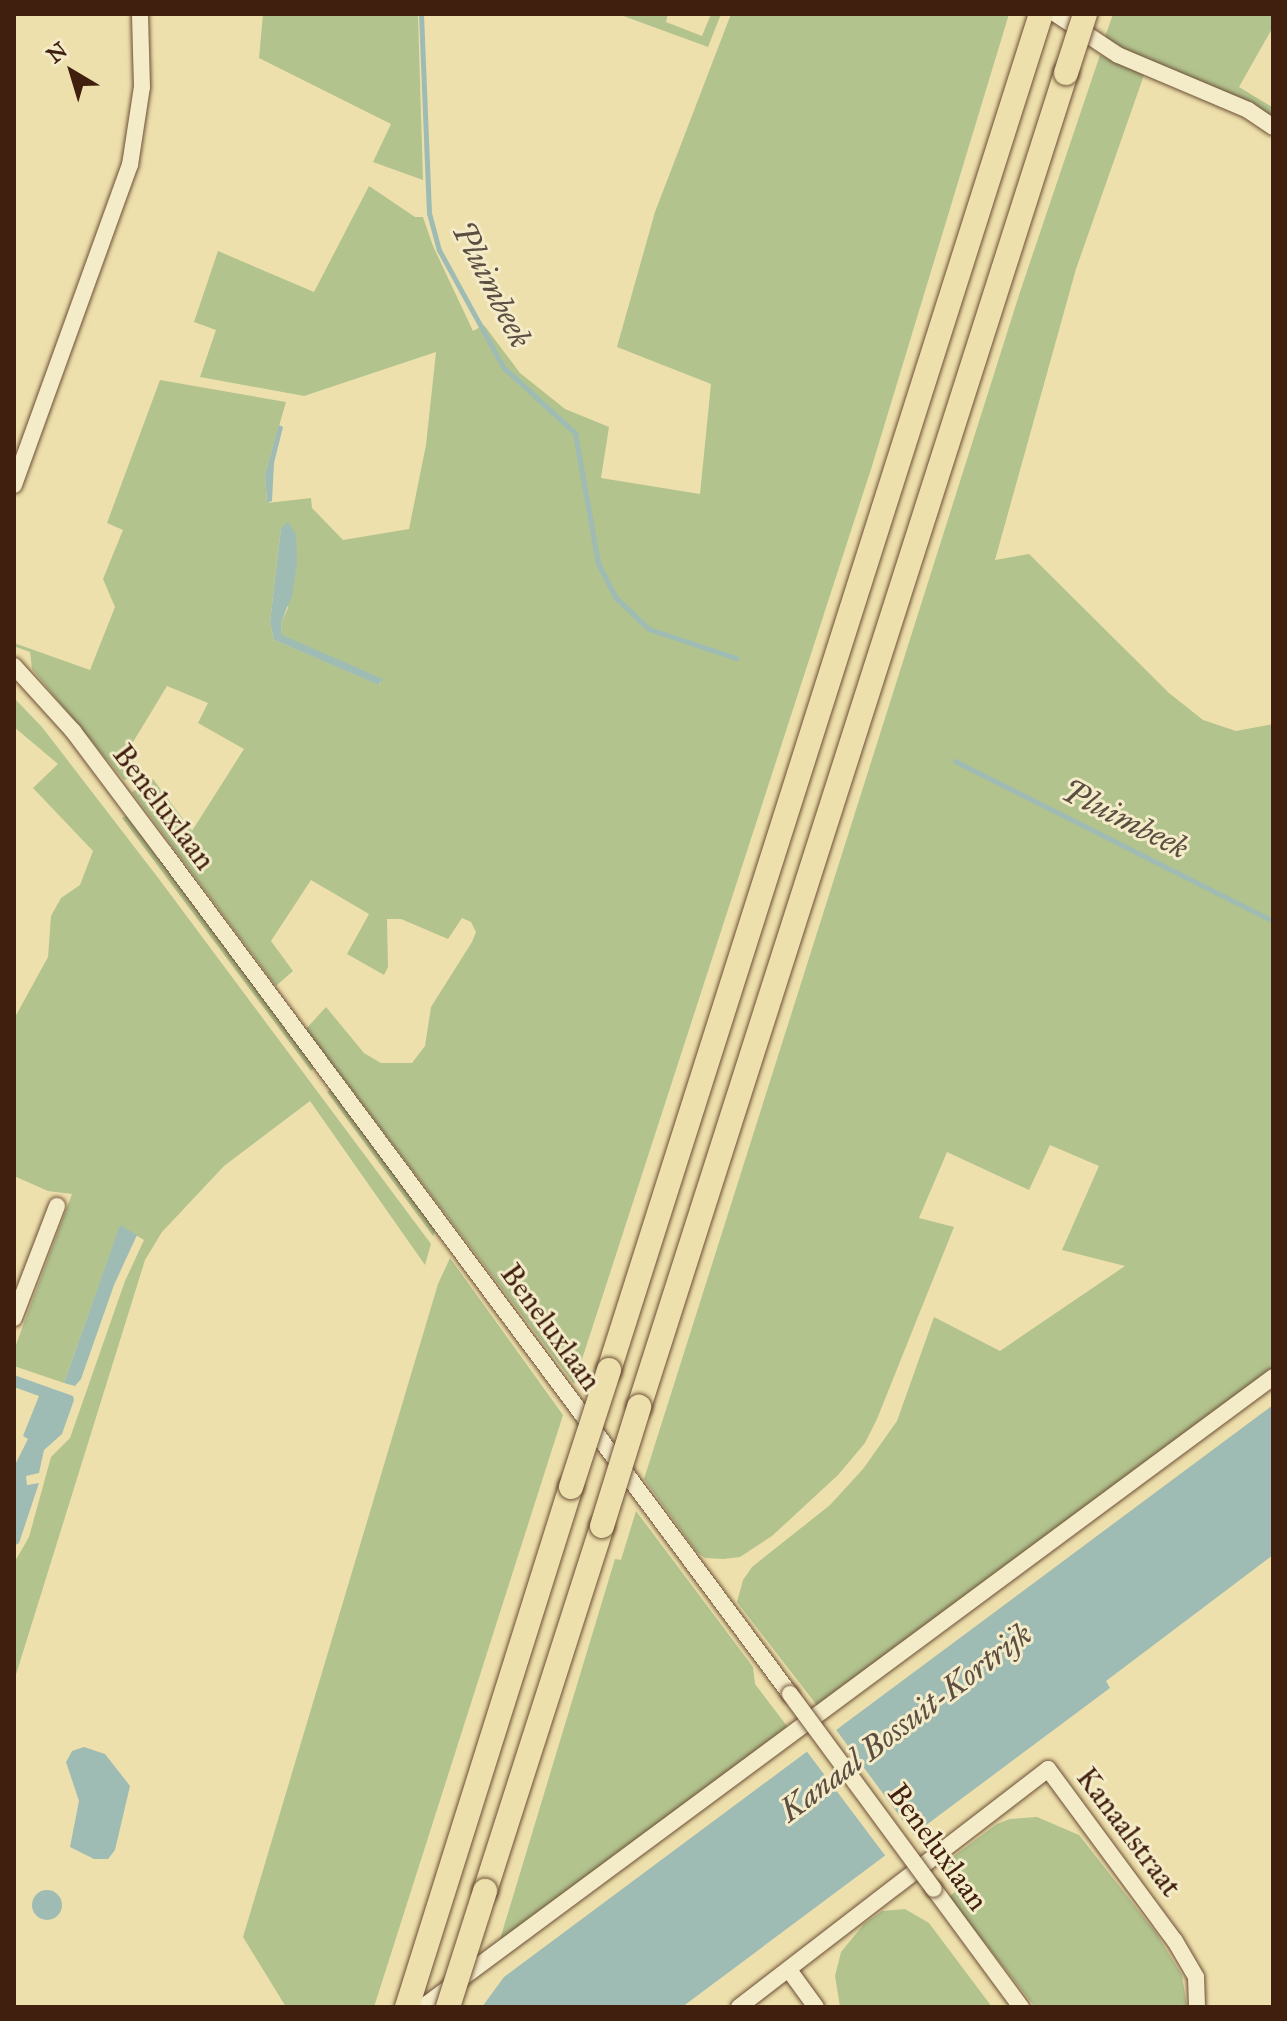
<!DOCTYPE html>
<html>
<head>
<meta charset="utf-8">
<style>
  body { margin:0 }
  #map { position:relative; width:1287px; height:2021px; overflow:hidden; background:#eee0ac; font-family:"IM FELL Great Primer",serif }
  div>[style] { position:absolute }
  .green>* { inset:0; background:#b2c38e }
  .water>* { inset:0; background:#9ebbb4 }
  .round { border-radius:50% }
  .pier>* { inset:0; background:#eee0ac }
  .stream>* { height:5px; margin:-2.5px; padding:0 2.5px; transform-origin:2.5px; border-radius:2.5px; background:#9ebbb4 }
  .roads { filter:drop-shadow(0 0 2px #6c4f36) drop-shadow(0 0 2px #6c4f36) }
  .minor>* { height:16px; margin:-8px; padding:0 8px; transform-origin:8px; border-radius:8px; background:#f4ebc9 }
  .highway>* { height:24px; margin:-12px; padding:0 12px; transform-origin:12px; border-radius:12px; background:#eee0ac }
  .bridges { filter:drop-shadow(0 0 2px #6c4f36) drop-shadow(0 0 2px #6c4f36) }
  .minor-bridge>* { height:16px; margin:-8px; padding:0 8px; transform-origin:8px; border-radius:8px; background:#f4ebc9 }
  .highway-bridge>* { height:24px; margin:-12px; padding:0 12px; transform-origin:12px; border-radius:12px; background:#eee0ac }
  span { translate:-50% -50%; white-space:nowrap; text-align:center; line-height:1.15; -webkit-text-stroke:6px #f4ebc9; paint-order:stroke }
  .street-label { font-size:30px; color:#401f0f }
  .water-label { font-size:32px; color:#5c4e41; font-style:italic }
  .frame { position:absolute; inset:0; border:16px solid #401f0f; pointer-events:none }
  .north { position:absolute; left:32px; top:32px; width:80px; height:80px; -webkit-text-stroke:6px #f4ebc9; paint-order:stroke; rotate:322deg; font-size:22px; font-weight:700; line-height:32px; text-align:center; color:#401f0f }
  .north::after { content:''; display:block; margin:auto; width:28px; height:36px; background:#401f0f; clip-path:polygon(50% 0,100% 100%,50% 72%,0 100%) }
</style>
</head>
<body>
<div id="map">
  <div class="green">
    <div style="clip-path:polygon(263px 14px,418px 14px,423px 180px,373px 162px,391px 124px,259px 58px)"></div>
    <div style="clip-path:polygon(618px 14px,668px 14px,666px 22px,702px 36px,711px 14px,721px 14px,708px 47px)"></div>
    <div style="clip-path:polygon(evenodd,731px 14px,1009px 14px,872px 466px,574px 1384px,306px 1029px,326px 1007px,364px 1053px,381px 1063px,412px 1063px,425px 1046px,431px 1007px,472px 942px,476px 932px,471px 922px,462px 918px,448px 939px,401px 919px,387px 919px,388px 967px,384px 975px,347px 954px,369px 914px,311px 880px,271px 941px,293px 971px,276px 986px,132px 792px,153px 779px,192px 831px,244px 749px,198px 723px,208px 703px,167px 686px,127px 752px,141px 769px,139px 775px,124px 780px,32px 669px,30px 652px,16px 647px,14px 650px,14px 643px,90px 670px,115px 607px,103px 579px,123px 530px,107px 523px,160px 380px,286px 402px,265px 474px,267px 503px,311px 498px,312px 508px,343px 540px,409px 529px,426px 445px,436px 352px,304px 396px,200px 377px,216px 330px,194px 322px,218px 251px,314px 292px,369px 186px,415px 217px,423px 217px,433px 246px,473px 331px,484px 325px,520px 373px,565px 409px,609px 427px,601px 478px,700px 494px,711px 384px,617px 347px,655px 212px,731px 14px,281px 528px,288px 608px,281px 622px,282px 636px,382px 679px,380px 685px,274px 640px,270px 622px,281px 528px)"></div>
    <div style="clip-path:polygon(1113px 14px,1273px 14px,1273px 27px,1239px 87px,1272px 107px,1273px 117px,1122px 51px,1105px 37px)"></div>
    <div style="clip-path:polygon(1100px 55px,1144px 75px,1076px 269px,995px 560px,1029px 554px,1169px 693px,1203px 720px,1236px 731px,1273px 724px,1273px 1373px,819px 1708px,737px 1602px,743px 1580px,752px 1567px,830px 1505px,863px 1469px,897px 1421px,934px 1317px,1000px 1351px,1125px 1266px,1062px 1250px,1099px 1166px,1050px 1145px,1029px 1190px,947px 1152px,919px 1218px,954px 1227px,877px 1419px,865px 1443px,838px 1475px,772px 1536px,740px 1557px,723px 1559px,705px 1558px,697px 1552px,644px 1479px,1020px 292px)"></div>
    <div style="clip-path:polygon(14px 698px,42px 727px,159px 879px,431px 1244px,425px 1265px,310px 1101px,224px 1166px,162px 1232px,145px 1260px,14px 1681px,14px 1563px,29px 1537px,51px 1457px,70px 1438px,125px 1281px,144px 1240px,120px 1226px,64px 1383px,14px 1366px,14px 1350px,72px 1194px,48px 1191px,14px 1176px,14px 1019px,48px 957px,51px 916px,61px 898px,80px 885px,93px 851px,33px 788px,58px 764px,14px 727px)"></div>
    <div style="clip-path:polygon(128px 815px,315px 1067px,311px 1071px,122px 818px)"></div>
    <div style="clip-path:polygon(332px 1089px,436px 1229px,433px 1236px,327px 1092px)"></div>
    <div style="clip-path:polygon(450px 1258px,563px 1415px,374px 2007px,286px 2007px,243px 1937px,438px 1284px)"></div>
    <div style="clip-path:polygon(636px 1511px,753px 1667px,755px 1684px,790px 1730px,498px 1946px,615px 1559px,621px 1560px)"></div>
    <div style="clip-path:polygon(1037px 1817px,1079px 1835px,1156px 1933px,1182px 1975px,1187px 2007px,1035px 2007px,949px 1897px,957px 1890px,939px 1867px,997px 1824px,1010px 1819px)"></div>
    <div style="clip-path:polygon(905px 1909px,929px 1923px,992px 2007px,840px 2007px,835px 1976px,841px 1952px,864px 1924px,882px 1911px)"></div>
  </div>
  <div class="water">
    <div style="clip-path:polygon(279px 425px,283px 427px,274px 463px,272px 501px,267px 503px,265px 474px)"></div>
    <div style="clip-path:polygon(288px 522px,296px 535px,297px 563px,292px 596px,281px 622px,282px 635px,383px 679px,379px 685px,274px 640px,270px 622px,281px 528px)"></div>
    <div style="clip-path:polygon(120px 1225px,137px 1235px,114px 1285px,81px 1379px,75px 1386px,64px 1383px)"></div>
    <div style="clip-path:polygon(14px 1375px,73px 1396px,74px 1400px,62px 1434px,44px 1450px,39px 1473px,26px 1476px,27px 1485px,39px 1483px,19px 1543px,14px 1546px,14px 1467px,28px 1439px,23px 1436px,39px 1396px,14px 1387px)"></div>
    <div style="clip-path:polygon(1273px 1405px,1273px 1555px,1106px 1681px,1110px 1688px,682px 2007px,482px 2007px,504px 1977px)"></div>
    <div style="clip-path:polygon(84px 1747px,105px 1754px,130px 1786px,115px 1850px,108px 1859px,94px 1859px,70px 1847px,79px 1801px,66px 1762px,72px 1751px)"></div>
    <div class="round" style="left:32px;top:1890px;width:30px;height:30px"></div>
  </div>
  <div class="pier">
    <div style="clip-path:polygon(834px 1727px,915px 1837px,887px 1858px,805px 1749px)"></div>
  </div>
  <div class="stream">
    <div style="left:421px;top:14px;width:199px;rotate:87.7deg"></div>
    <div style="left:429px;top:213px;width:38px;rotate:75deg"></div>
    <div style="left:439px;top:250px;width:133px;rotate:61.3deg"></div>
    <div style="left:503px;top:367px;width:98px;rotate:42.5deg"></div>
    <div style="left:575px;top:433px;width:132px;rotate:80deg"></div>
    <div style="left:598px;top:563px;width:39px;rotate:63deg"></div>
    <div style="left:616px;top:598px;width:45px;rotate:43.2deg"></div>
    <div style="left:649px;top:629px;width:92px;rotate:18.4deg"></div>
    <div style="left:955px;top:761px;width:356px;rotate:26.7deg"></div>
  </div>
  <div class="roads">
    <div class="minor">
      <div style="left:1056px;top:14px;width:74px;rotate:33.5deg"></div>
      <div style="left:1118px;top:55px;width:141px;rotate:22.9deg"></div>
      <div style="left:1248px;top:110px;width:30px;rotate:34deg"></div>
      <div style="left:14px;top:485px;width:340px;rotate:-70.1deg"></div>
      <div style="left:130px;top:165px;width:79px;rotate:-81.3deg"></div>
      <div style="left:142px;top:87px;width:73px;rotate:-91.6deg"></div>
      <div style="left:14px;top:666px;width:88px;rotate:47.8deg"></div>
      <div style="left:73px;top:731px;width:151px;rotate:53.1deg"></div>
      <div style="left:164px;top:852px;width:1049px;rotate:53.37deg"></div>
      <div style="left:14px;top:1318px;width:120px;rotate:-69deg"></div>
      <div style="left:934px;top:1889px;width:147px;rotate:53.6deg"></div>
      <div style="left:789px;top:1970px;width:46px;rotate:53.9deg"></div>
      <div style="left:423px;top:2007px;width:1058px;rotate:-36.54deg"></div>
      <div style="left:739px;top:2007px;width:390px;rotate:-37.6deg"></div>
      <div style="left:1048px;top:1769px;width:214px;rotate:53.6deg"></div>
      <div style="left:1175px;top:1941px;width:42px;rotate:59.7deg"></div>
      <div style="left:1196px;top:1977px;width:30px;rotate:88deg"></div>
    </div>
    <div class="highway">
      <div style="left:609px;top:1370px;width:1423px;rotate:-72.33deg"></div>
      <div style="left:639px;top:1407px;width:1401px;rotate:-72.25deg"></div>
      <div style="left:485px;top:1891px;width:383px;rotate:-72.2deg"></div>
      <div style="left:407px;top:2007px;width:545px;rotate:-72.5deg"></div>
    </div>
  </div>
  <div class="bridges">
    <div class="minor-bridge">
      <div style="left:790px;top:1694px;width:242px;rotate:53.6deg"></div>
    </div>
    <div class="highway-bridge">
      <div style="left:1066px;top:73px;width:62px;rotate:-72.1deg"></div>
      <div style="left:571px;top:1487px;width:123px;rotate:-72deg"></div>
      <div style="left:602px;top:1526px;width:125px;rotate:-72.7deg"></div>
      <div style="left:448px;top:2007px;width:122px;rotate:-72.3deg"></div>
    </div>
  </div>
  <div class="street-label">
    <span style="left:164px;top:807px;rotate:53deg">Beneluxlaan</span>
    <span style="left:551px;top:1327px;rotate:54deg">Beneluxlaan</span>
    <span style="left:1129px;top:1832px;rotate:53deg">Kanaalstraat</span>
    <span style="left:938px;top:1847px;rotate:54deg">Beneluxlaan</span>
  </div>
  <div class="water-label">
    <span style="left:491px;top:285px;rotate:63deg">Pluimbeek</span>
    <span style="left:1125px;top:820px;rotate:27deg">Pluimbeek</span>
    <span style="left:906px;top:1723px;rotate:-37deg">Kanaal Bossuit-Kortrijk</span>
  </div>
  <div class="frame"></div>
  <div class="north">N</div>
</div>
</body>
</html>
